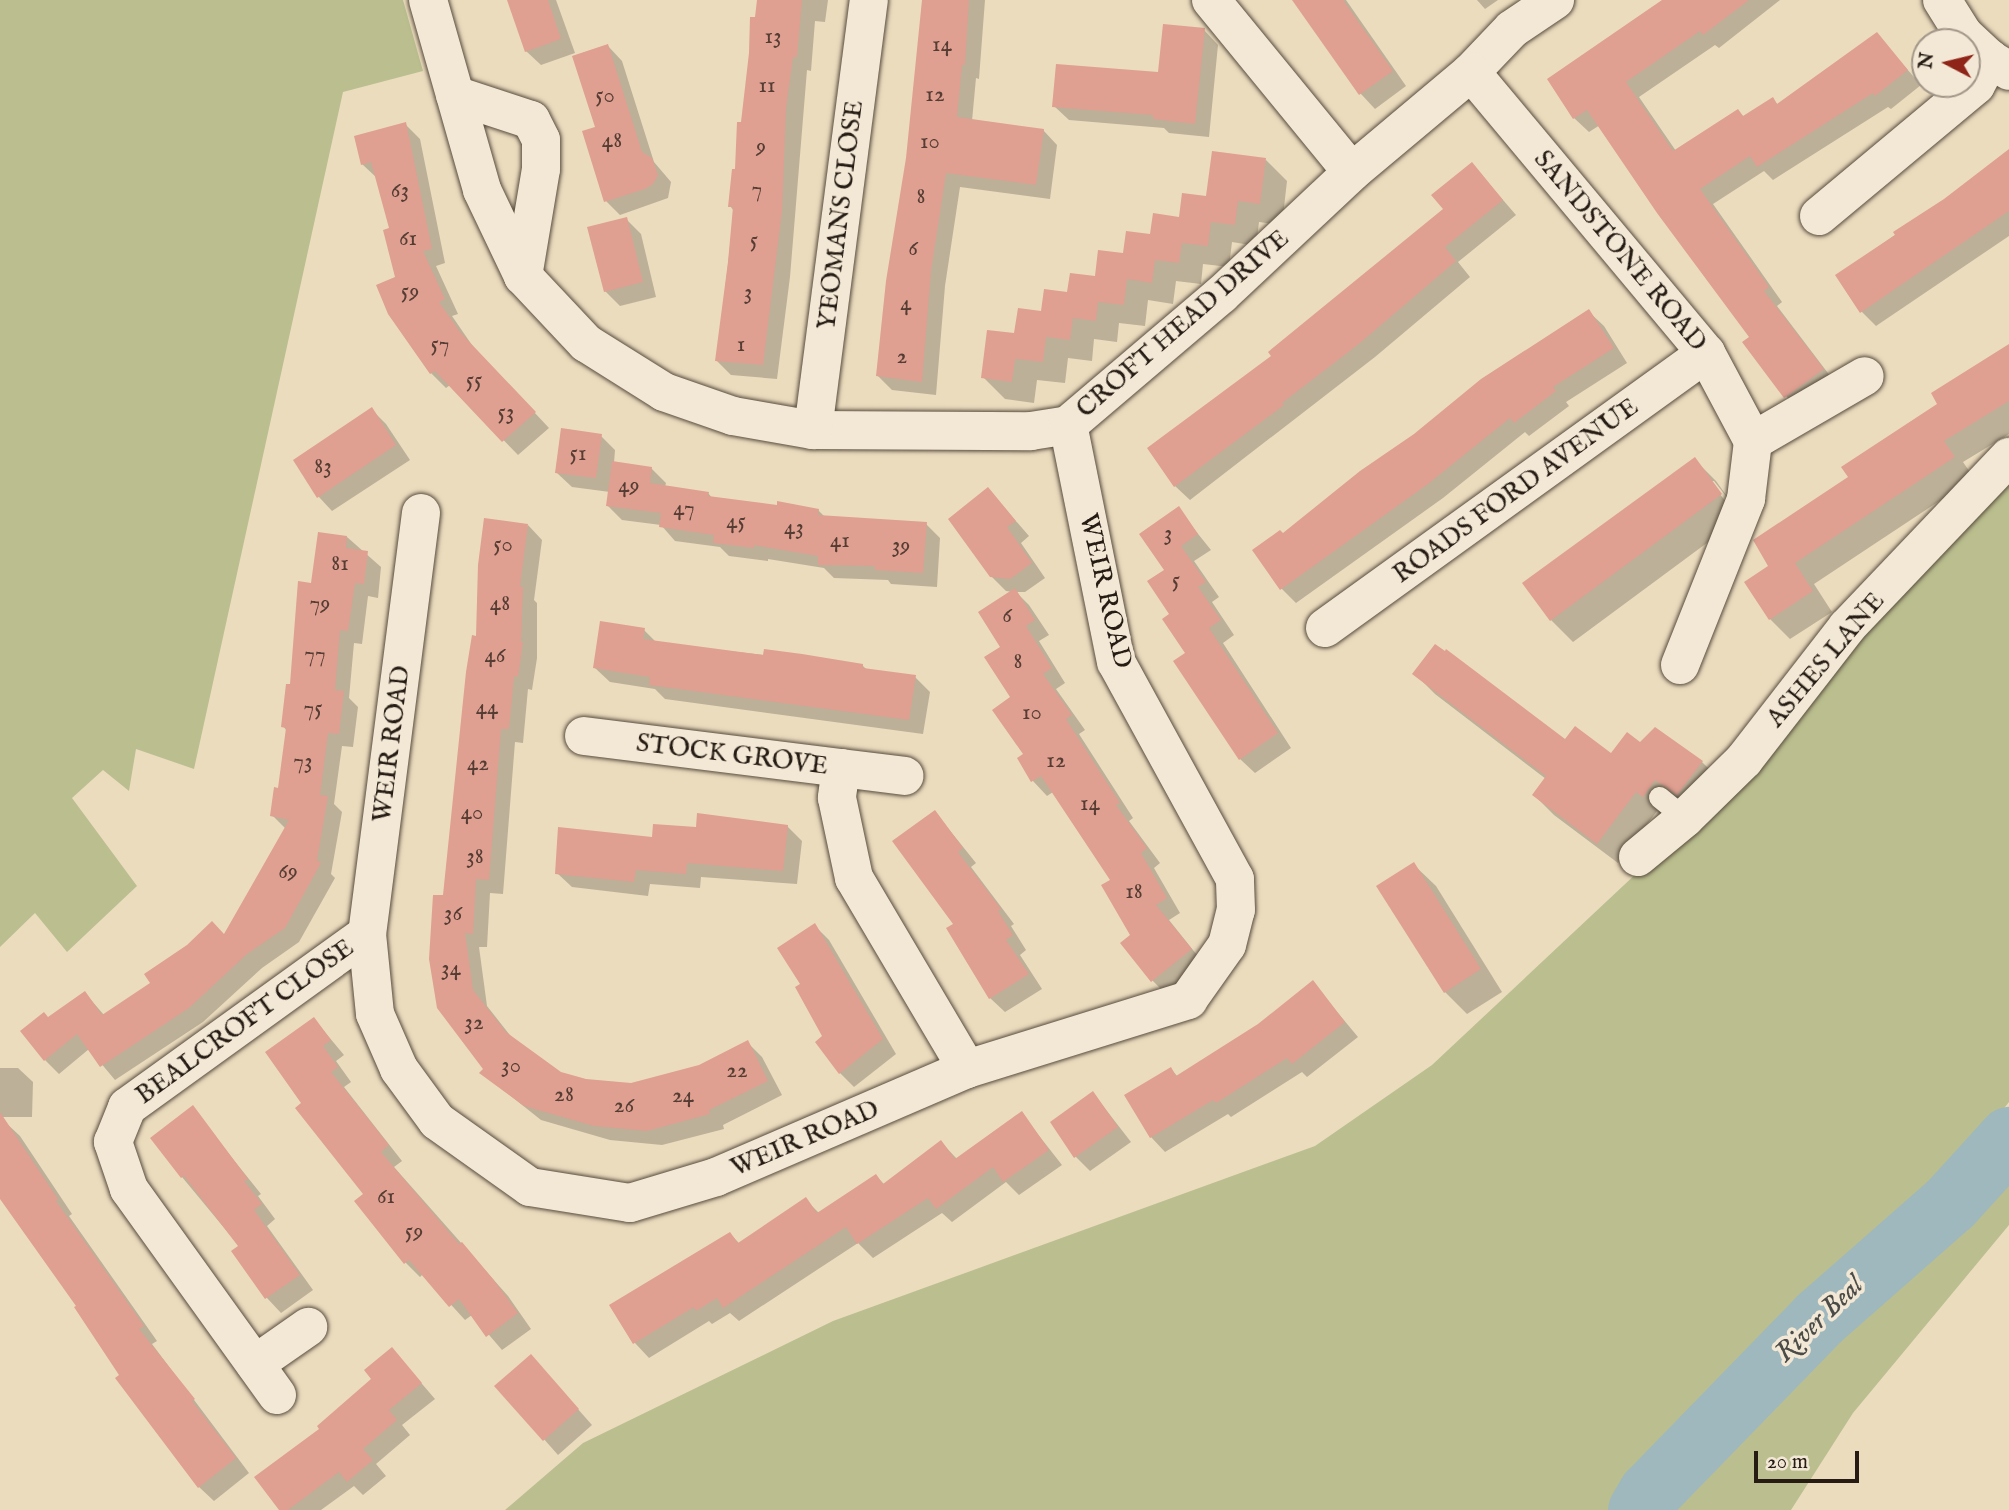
<!DOCTYPE html>
<html>
<head>
<meta charset="utf-8">
<style>
  body { margin:0 }
  #map { position:relative; width:2009px; height:1510px; overflow:hidden; background:#ebdcbe; font-family:"IM FELL English",serif }
  div>[style] { position:absolute }
  .green>* { inset:0; background:#bbbf8f }
  .shadow>* { inset:0; background:#0003 }
  .river>* { height:63px; margin:-31.5px; padding:0 31.5px; transform-origin:31.5px; border-radius:31.5px; background:#9fb8bd }
  .building>* { inset:0; background:#df9f91 }
  .roads { filter:drop-shadow(0 0 2px #584c3e) drop-shadow(0 0 2px #584c3e) }
  .service>* { height:21px; margin:-10.5px; padding:0 10.5px; transform-origin:10.5px; border-radius:10.5px; background:#f2e8d5 }
  .minor>* { height:38px; margin:-19px; padding:0 19px; transform-origin:19px; border-radius:19px; background:#f2e8d5 }
  span { translate:-50% -50%; white-space:nowrap; text-align:center; line-height:1.15; -webkit-text-stroke:7px #f2e8d5; paint-order:stroke }
  .number-label { font-size:23px; color:#553d33 }
  .number-label span { -webkit-text-stroke-width:0 }
  .street-label { font-size:26px; color:#271c14 }
  .water-label { font-size:28px; color:#4b4b47; font-style:italic }
  .north { position:absolute; left:1911px; top:28px; width:70px; height:70px; box-sizing:border-box; background:#f2e8d5; border:2px solid #a19688; border-radius:50%; rotate:277deg; font-size:19px; font-weight:700; line-height:28px; text-align:center; color:#271c14 }
  .north::after { content:''; display:block; margin:auto; width:24px; height:32px; background:#8f2418; clip-path:polygon(50% 0,100% 100%,50% 72%,0 100%) }
  .scale { position:absolute; left:1754px; top:1451px; width:105px; height:32px; box-sizing:border-box; border:4px solid #271c14; border-top:0; padding-left:9px; font-size:21px; line-height:24px; white-space:nowrap; color:#271c14; -webkit-text-stroke:5px #f2e8d5; paint-order:stroke }
</style>
</head>
<body>
<div id="map">
  <div class="green">
    <div style="clip-path:polygon(0 0,403px 0,423px 71px,343px 92px,194px 769px,136px 749px,129px 791px,103px 770px,72px 798px,137px 886px,67px 952px,35px 913px,0 947px)"></div>
    <div style="clip-path:polygon(2009px 470px,2009px 1102px,1967px 1156px,1710px 1392px,1613px 1510px,505px 1510px,583px 1443px,833px 1321px,1315px 1146px,1432px 1065px,1703px 811px)"></div>
    <div style="clip-path:polygon(2009px 1161px,2009px 1225px,1853px 1413px,1791px 1510px,1662px 1510px,1836px 1325px,1973px 1204px)"></div>
  </div>
  <div class="shadow">
    <div style="clip-path:polygon(508px 0,556px 0,575px 53px,541px 65px,526px 51px)"></div>
    <div style="clip-path:polygon(767px 0,828px 0,825px 22px,815px 21px,811px 71px,807px 70px,790px 277px,777px 379px,731px 375px,717px 361px,734px 211px,730px 206px)"></div>
    <div style="clip-path:polygon(924px 0,985px 0,979px 79px,976px 78px,972px 121px,1043px 130px,1057px 145px,1050px 199px,960px 187px,945px 286px,936px 395px,892px 390px,877px 375px,908px 159px)"></div>
    <div style="clip-path:polygon(1295px 0,1346px 0,1406px 86px,1375px 109px,1361px 94px)"></div>
    <div style="clip-path:polygon(1477px 0,1498px 0,1485px 9px)"></div>
    <div style="clip-path:polygon(1664px 0,1780px 0,1719px 48px,1715px 45px,1639px 97px,1676px 151px,1738px 111px,1744px 117px,1773px 99px,1778px 105px,1877px 35px,1921px 85px,1891px 109px,1888px 107px,1773px 180px,1764px 171px,1713px 204px,1782px 302px,1777px 306px,1837px 385px,1800px 411px,1786px 396px,1751px 337px,1600px 125px,1589px 132px,1574px 118px)"></div>
    <div style="clip-path:polygon(1204px 30px,1218px 45px,1209px 137px,1169px 133px,1164px 128px,1069px 120px,1054px 106px,1159px 74px)"></div>
    <div style="clip-path:polygon(608px 46px,622px 61px,654px 162px,671px 182px,668px 198px,620px 215px,606px 201px,597px 128px)"></div>
    <div style="clip-path:polygon(405px 124px,420px 139px,445px 263px,436px 266px,458px 314px,452px 316px,474px 348px,549px 428px,518px 455px,450px 385px,446px 388px,431px 373px,397px 278px,391px 230px,378px 179px,362px 164px)"></div>
    <div style="clip-path:polygon(2009px 155px,2009px 236px,1876px 326px,1862px 312px,1838px 275px)"></div>
    <div style="clip-path:polygon(1266px 160px,1287px 181px,1282px 225px,1259px 222px,1256px 246px,1232px 242px,1229px 267px,1203px 264px,1201px 284px,1176px 281px,1173px 304px,1148px 300px,1145px 326px,1119px 323px,1117px 342px,1094px 339px,1092px 361px,1068px 358px,1065px 383px,1037px 380px,1034px 403px,1005px 399px,983px 377px,1016px 335px,1043px 313px)"></div>
    <div style="clip-path:polygon(1472px 164px,1516px 215px,1458px 262px,1470px 277px,1375px 357px,1190px 500px,1175px 486px,1273px 357px,1446px 210px)"></div>
    <div style="clip-path:polygon(626px 219px,641px 234px,656px 297px,620px 306px,605px 291px)"></div>
    <div style="clip-path:polygon(1589px 312px,1604px 326px,1627px 363px,1566px 402px,1569px 406px,1529px 436px,1525px 432px,1443px 498px,1296px 603px,1281px 588px,1283px 535px)"></div>
    <div style="clip-path:polygon(2009px 346px,2009px 434px,1963px 462px,1974px 478px,1814px 584px,1832px 612px,1790px 639px,1770px 619px,1770px 566px,1850px 478px)"></div>
    <div style="clip-path:polygon(372px 410px,386px 424px,410px 460px,332px 511px,318px 496px)"></div>
    <div style="clip-path:polygon(601px 436px,615px 450px,614px 463px,651px 468px,666px 483px,665px 487px,708px 493px,713px 499px,818px 510px,825px 517px,926px 524px,940px 538px,937px 587px,891px 584px,888px 580px,834px 578px,824px 568px,768px 559px,768px 561px,729px 556px,720px 547px,675px 541px,661px 525px,622px 520px,608px 506px,610px 492px,572px 487px,557px 473px)"></div>
    <div style="clip-path:polygon(evenodd,1694px 459px,1716px 481px,1742px 517px,1573px 642px,1551px 620px,1694px 459px,1710px 481px,1714px 481px,1729px 500px,1726px 502px,1710px 481px)"></div>
    <div style="clip-path:polygon(988px 489px,1029px 536px,1021px 543px,1045px 578px,1025px 592px,1016px 592px,1029px 605px,1049px 635px,1039px 641px,1065px 683px,1056px 689px,1085px 730px,1079px 734px,1133px 818px,1129px 821px,1160px 863px,1154px 868px,1180px 913px,1169px 920px,1205px 965px,1167px 995px,1152px 980px,1112px 881px,1053px 792px,1047px 796px,1033px 781px,1019px 759px,1026px 755px,1002px 647px,1013px 592px,1006px 591px,991px 576px)"></div>
    <div style="clip-path:polygon(1178px 509px,1211px 550px,1194px 561px,1219px 597px,1212px 602px,1234px 635px,1223px 643px,1291px 748px,1255px 773px,1240px 759px,1172px 614px,1166px 570px)"></div>
    <div style="clip-path:polygon(528px 525px,542px 540px,534px 600px,537px 603px,537px 658px,532px 690px,528px 689px,523px 743px,515px 742px,503px 894px,490px 893px,487px 947px,479px 947px,487px 1006px,513px 1039px,560px 1073px,586px 1081px,632px 1085px,699px 1067px,747px 1042px,762px 1057px,782px 1095px,723px 1125px,724px 1129px,662px 1145px,610px 1140px,541px 1120px,482px 1073px,485px 1069px,445px 897px,478px 638px)"></div>
    <div style="clip-path:polygon(347px 537px,381px 567px,378px 598px,368px 596px,362px 644px,354px 643px,349px 698px,358px 707px,353px 747px,342px 746px,334px 804px,342px 812px,331px 874px,335px 878px,299px 942px,262px 968px,203px 1022px,115px 1080px,89px 1049px,59px 1074px,45px 1060px,85px 993px,104px 1015px,224px 937px,286px 829px,272px 815px,279px 790px,287px 731px,283px 726px,312px 585px)"></div>
    <div style="clip-path:polygon(644px 630px,657px 643px,863px 666px,867px 670px,915px 677px,930px 692px,923px 734px,665px 699px,655px 689px,610px 682px,595px 668px)"></div>
    <div style="clip-path:polygon(1415px 674px,1565px 741px,1612px 756px,1640px 744px,1656px 729px,1702px 762px,1722px 782px,1664px 816px,1657px 811px,1618px 863px,1554px 815px,1534px 795px,1546px 779px,1435px 694px)"></div>
    <div style="clip-path:polygon(935px 812px,976px 863px,971px 867px,1014px 924px,1011px 926px,1026px 950px,1020px 955px,1042px 989px,1005px 1012px,990px 998px,956px 924px)"></div>
    <div style="clip-path:polygon(787px 826px,802px 841px,797px 884px,701px 877px,700px 888px,650px 884px,648px 896px,572px 887px,557px 873px,653px 839px,698px 829px)"></div>
    <div style="clip-path:polygon(1414px 865px,1436px 886px,1502px 992px,1467px 1014px,1445px 992px)"></div>
    <div style="clip-path:polygon(815px 926px,829px 940px,896px 1054px,854px 1087px,840px 1073px,803px 984px)"></div>
    <div style="clip-path:polygon(1313px 983px,1358px 1037px,1307px 1077px,1302px 1072px,1231px 1117px,1228px 1114px,1165px 1152px,1151px 1137px,1171px 1069px,1178px 1077px,1259px 1025px)"></div>
    <div style="clip-path:polygon(314px 1019px,344px 1055px,336px 1061px,351px 1082px,344px 1087px,402px 1161px,394px 1167px,508px 1296px,531px 1329px,502px 1350px,472px 1315px,465px 1320px,423px 1274px,420px 1277px,406px 1263px,356px 1202px,365px 1194px,304px 1103px)"></div>
    <div style="clip-path:polygon(0 1068px,18px 1068px,33px 1082px,32px 1117px,0 1117px)"></div>
    <div style="clip-path:polygon(1093px 1093px,1131px 1142px,1090px 1171px,1076px 1157px,1052px 1123px)"></div>
    <div style="clip-path:polygon(192px 1108px,261px 1194px,258px 1196px,275px 1219px,267px 1226px,313px 1290px,281px 1313px,267px 1298px,234px 1252px,240px 1247px,182px 1177px)"></div>
    <div style="clip-path:polygon(1022px 1114px,1062px 1165px,1019px 1195px,1006px 1182px,952px 1222px,942px 1213px,873px 1258px,858px 1243px,739px 1321px,730px 1313px,712px 1324px,709px 1321px,649px 1358px,635px 1343px,612px 1305px,730px 1234px,740px 1244px,805px 1199px,819px 1213px,876px 1176px,885px 1185px,941px 1142px,957px 1159px)"></div>
    <div style="clip-path:polygon(5px 1122px,20px 1136px,72px 1214px,69px 1216px,157px 1341px,152px 1344px,249px 1473px,214px 1501px,199px 1487px,121px 1375px,78px 1306px,0 1197px,0 1125px)"></div>
    <div style="clip-path:polygon(392px 1349px,435px 1399px,402px 1425px,410px 1435px,376px 1464px,386px 1476px,363px 1495px,354px 1486px,321px 1510px,281px 1510px)"></div>
    <div style="clip-path:polygon(531px 1356px,592px 1425px,558px 1455px,497px 1386px)"></div>
  </div>
  <div class="river">
    <div style="left:1639px;top:1510px;width:20px;rotate:-60deg"></div>
    <div style="left:1649px;top:1493px;width:244px;rotate:-45.8deg"></div>
    <div style="left:1819px;top:1318px;width:174px;rotate:-41.3deg"></div>
    <div style="left:1950px;top:1203px;width:88px;rotate:-47.8deg"></div>
  </div>
  <div class="building">
    <div style="clip-path:polygon(507px 0,548px 0,561px 39px,525px 52px)"></div>
    <div style="clip-path:polygon(757px 0,802px 0,797px 57px,793px 57px,786px 108px,782px 211px,763px 365px,715px 361px,728px 262px,733px 207px,728px 207px,732px 169px,735px 169px,737px 122px,741px 122px,749px 53px,750px 17px,755px 17px)"></div>
    <div style="clip-path:polygon(922px 0,969px 0,965px 65px,962px 65px,957px 117px,1044px 129px,1036px 185px,946px 173px,931px 271px,922px 382px,876px 376px,886px 281px,906px 158px)"></div>
    <div style="clip-path:polygon(1292px 0,1343px 0,1393px 71px,1359px 95px)"></div>
    <div style="clip-path:polygon(1662px 0,1749px 0,1703px 35px,1700px 31px,1626px 82px,1673px 151px,1738px 109px,1743px 116px,1773px 97px,1777px 104px,1877px 32px,1908px 70px,1875px 96px,1873px 93px,1757px 167px,1750px 156px,1700px 189px,1769px 287px,1764px 291px,1824px 369px,1784px 398px,1742px 342px,1749px 337px,1657px 213px,1587px 110px,1573px 119px,1547px 79px)"></div>
    <div style="clip-path:polygon(1163px 24px,1205px 28px,1195px 124px,1153px 119px,1153px 115px,1052px 107px,1056px 64px,1158px 72px)"></div>
    <div style="clip-path:polygon(608px 44px,642px 152px,652px 158px,658px 175px,653px 184px,645px 189px,604px 202px,582px 131px,595px 127px,572px 56px)"></div>
    <div style="clip-path:polygon(406px 122px,432px 249px,423px 251px,445px 299px,439px 302px,460px 332px,536px 412px,502px 442px,435px 371px,430px 374px,388px 314px,376px 285px,395px 277px,383px 230px,389px 228px,371px 162px,361px 165px,354px 136px)"></div>
    <div style="clip-path:polygon(2009px 149px,2009px 211px,1860px 313px,1835px 275px,1895px 235px,1893px 232px,1944px 199px)"></div>
    <div style="clip-path:polygon(1212px 151px,1266px 158px,1260px 204px,1238px 201px,1235px 225px,1211px 222px,1208px 246px,1182px 243px,1179px 263px,1155px 260px,1152px 283px,1127px 279px,1124px 305px,1098px 302px,1096px 321px,1073px 318px,1070px 340px,1046px 337px,1043px 362px,1015px 359px,1012px 382px,981px 378px,987px 330px,1014px 333px,1018px 308px,1041px 311px,1044px 289px,1067px 292px,1070px 273px,1095px 276px,1098px 250px,1123px 253px,1126px 231px,1150px 234px,1153px 213px,1179px 217px,1182px 193px,1206px 196px)"></div>
    <div style="clip-path:polygon(1472px 162px,1503px 200px,1445px 247px,1456px 261px,1360px 343px,1282px 403px,1284px 405px,1174px 487px,1147px 448px,1271px 356px,1268px 352px,1443px 209px,1431px 195px)"></div>
    <div style="clip-path:polygon(627px 217px,643px 282px,604px 292px,587px 227px)"></div>
    <div style="clip-path:polygon(1589px 309px,1614px 348px,1553px 387px,1556px 391px,1514px 423px,1510px 418px,1428px 484px,1280px 590px,1252px 550px,1280px 530px,1283px 533px,1360px 471px,1414px 434px,1481px 379px)"></div>
    <div style="clip-path:polygon(2009px 344px,2009px 401px,1944px 441px,1955px 457px,1795px 563px,1813px 591px,1769px 620px,1744px 582px,1768px 566px,1753px 540px,1848px 477px,1841px 467px,1937px 404px,1931px 393px)"></div>
    <div style="clip-path:polygon(372px 407px,396px 445px,317px 498px,293px 460px)"></div>
    <div style="clip-path:polygon(561px 428px,602px 434px,596px 478px,555px 473px)"></div>
    <div style="clip-path:polygon(1695px 457px,1722px 494px,1550px 621px,1522px 583px)"></div>
    <div style="clip-path:polygon(612px 461px,652px 467px,650px 483px,709px 492px,708px 496px,777px 505px,777px 501px,819px 509px,818px 515px,927px 522px,923px 573px,875px 570px,875px 566px,818px 565px,818px 556px,754px 545px,754px 548px,713px 543px,714px 535px,659px 527px,661px 513px,606px 506px)"></div>
    <div style="clip-path:polygon(988px 487px,1016px 521px,1007px 527px,1032px 563px,1010px 579px,990px 577px,948px 519px)"></div>
    <div style="clip-path:polygon(1179px 506px,1198px 534px,1181px 546px,1206px 582px,1198px 587px,1221px 620px,1209px 628px,1278px 733px,1239px 760px,1173px 661px,1185px 653px,1162px 619px,1169px 614px,1147px 581px,1164px 570px,1139px 534px)"></div>
    <div style="clip-path:polygon(484px 518px,528px 524px,520px 586px,523px 587px,521px 642px,523px 642px,518px 677px,514px 676px,509px 729px,501px 729px,489px 880px,476px 879px,473px 934px,465px 933px,473px 990px,506px 1032px,561px 1072px,586px 1079px,631px 1083px,699px 1065px,748px 1040px,768px 1081px,709px 1110px,710px 1114px,647px 1131px,594px 1126px,524px 1106px,479px 1073px,483px 1069px,437px 1008px,429px 959px,433px 895px,443px 895px,466px 672px,472px 635px,476px 636px,478px 565px)"></div>
    <div style="clip-path:polygon(318px 532px,347px 536px,346px 548px,368px 551px,364px 584px,355px 583px,348px 631px,340px 630px,335px 690px,344px 691px,339px 734px,328px 733px,320px 795px,328px 796px,317px 860px,321px 863px,285px 928px,247px 954px,189px 1008px,100px 1067px,77px 1034px,44px 1061px,20px 1031px,44px 1012px,48px 1017px,85px 991px,102px 1015px,150px 983px,144px 974px,187px 945px,212px 921px,224px 934px,289px 820px,270px 816px,274px 787px,278px 788px,286px 728px,281px 727px,286px 684px,290px 684px,298px 581px,311px 583px)"></div>
    <div style="clip-path:polygon(1015px 588px,1035px 620px,1026px 626px,1052px 668px,1043px 674px,1072px 715px,1066px 719px,1120px 803px,1116px 805px,1147px 848px,1141px 853px,1167px 898px,1156px 905px,1192px 949px,1151px 982px,1120px 943px,1130px 935px,1101px 885px,1110px 880px,1041px 776px,1031px 782px,1017px 758px,1023px 754px,992px 710px,1010px 697px,984px 657px,1000px 647px,978px 612px)"></div>
    <div style="clip-path:polygon(600px 621px,645px 628px,643px 639px,763px 655px,764px 649px,802px 654px,863px 664px,863px 668px,916px 675px,909px 720px,649px 685px,650px 677px,593px 668px)"></div>
    <div style="clip-path:polygon(1435px 644px,1445px 651px,1446px 649px,1565px 739px,1575px 726px,1611px 753px,1627px 732px,1640px 742px,1655px 727px,1703px 761px,1677px 795px,1655px 780px,1643px 797px,1636px 792px,1597px 844px,1532px 795px,1546px 776px,1412px 674px)"></div>
    <div style="clip-path:polygon(935px 810px,963px 848px,958px 852px,1001px 909px,998px 911px,1013px 935px,1006px 940px,1029px 974px,989px 999px,946px 928px,953px 924px,892px 841px)"></div>
    <div style="clip-path:polygon(697px 813px,788px 825px,783px 871px,687px 863px,686px 874px,636px 870px,634px 882px,555px 874px,558px 827px,652px 837px,653px 824px,696px 827px)"></div>
    <div style="clip-path:polygon(1414px 862px,1481px 969px,1444px 993px,1376px 886px)"></div>
    <div style="clip-path:polygon(815px 923px,883px 1039px,839px 1074px,815px 1042px,822px 1036px,795px 987px,800px 984px,777px 948px)"></div>
    <div style="clip-path:polygon(1313px 980px,1345px 1022px,1292px 1064px,1287px 1058px,1216px 1103px,1213px 1100px,1150px 1138px,1124px 1095px,1171px 1067px,1176px 1076px,1258px 1024px)"></div>
    <div style="clip-path:polygon(314px 1017px,331px 1040px,323px 1046px,338px 1067px,331px 1072px,389px 1145px,381px 1152px,459px 1244px,462px 1242px,493px 1279px,518px 1313px,486px 1337px,459px 1299px,449px 1307px,409px 1260px,404px 1264px,354px 1201px,363px 1194px,295px 1108px,301px 1103px,265px 1052px)"></div>
    <div style="clip-path:polygon(1093px 1091px,1118px 1127px,1074px 1158px,1050px 1122px)"></div>
    <div style="clip-path:polygon(193px 1105px,248px 1179px,244px 1181px,262px 1204px,254px 1210px,300px 1275px,265px 1299px,231px 1251px,238px 1246px,184px 1176px,181px 1178px,150px 1138px)"></div>
    <div style="clip-path:polygon(1022px 1111px,1049px 1150px,1003px 1182px,993px 1167px,936px 1209px,928px 1198px,857px 1244px,846px 1227px,723px 1308px,717px 1298px,696px 1311px,694px 1307px,633px 1344px,609px 1305px,730px 1232px,738px 1243px,806px 1197px,817px 1213px,876px 1174px,883px 1184px,941px 1140px,955px 1159px)"></div>
    <div style="clip-path:polygon(0 1112px,58px 1199px,56px 1201px,144px 1326px,139px 1329px,195px 1399px,192px 1401px,236px 1458px,198px 1488px,115px 1378px,119px 1375px,74px 1307px,76px 1306px,0 1199px)"></div>
    <div style="clip-path:polygon(392px 1347px,422px 1383px,389px 1410px,397px 1420px,363px 1449px,373px 1460px,347px 1482px,339px 1472px,288px 1510px,279px 1510px,254px 1477px,319px 1429px,317px 1426px,371px 1379px,364px 1370px)"></div>
    <div style="clip-path:polygon(531px 1354px,579px 1409px,543px 1441px,494px 1386px)"></div>
  </div>
  <div class="roads">
    <div class="service">
      <div style="left:1659px;top:797px;width:33px;rotate:39deg"></div>
    </div>
    <div class="minor">
      <div style="left:428px;top:0;width:198px;rotate:74.1deg"></div>
      <div style="left:482px;top:190px;width:95px;rotate:64.5deg"></div>
      <div style="left:523px;top:276px;width:92px;rotate:46.8deg"></div>
      <div style="left:586px;top:343px;width:92px;rotate:32.1deg"></div>
      <div style="left:664px;top:392px;width:73px;rotate:19.2deg"></div>
      <div style="left:733px;top:416px;width:81px;rotate:9.9deg"></div>
      <div style="left:813px;top:430px;width:218px;rotate:0.3deg"></div>
      <div style="left:1031px;top:431px;width:37px;rotate:-9deg"></div>
      <div style="left:1068px;top:425px;width:201px;rotate:-40.4deg"></div>
      <div style="left:1221px;top:295px;width:180px;rotate:-43.2deg"></div>
      <div style="left:1352px;top:172px;width:155px;rotate:-40deg"></div>
      <div style="left:1471px;top:72px;width:59px;rotate:-46.4deg"></div>
      <div style="left:1512px;top:29px;width:52px;rotate:-34deg"></div>
      <div style="left:1211px;top:0;width:222px;rotate:50.7deg"></div>
      <div style="left:1942px;top:0;width:40px;rotate:58deg"></div>
      <div style="left:1963px;top:34px;width:37px;rotate:43deg"></div>
      <div style="left:1990px;top:59px;width:22px;rotate:32deg"></div>
      <div style="left:1471px;top:72px;width:366px;rotate:50.1deg"></div>
      <div style="left:1706px;top:353px;width:100px;rotate:61.9deg"></div>
      <div style="left:455px;top:95px;width:80px;rotate:18.2deg"></div>
      <div style="left:531px;top:120px;width:22px;rotate:63deg"></div>
      <div style="left:541px;top:140px;width:29px;rotate:90deg"></div>
      <div style="left:541px;top:169px;width:109px;rotate:99.5deg"></div>
      <div style="left:1819px;top:216px;width:204px;rotate:-39.8deg"></div>
      <div style="left:1976px;top:85px;width:30px;rotate:-62deg"></div>
      <div style="left:813px;top:430px;width:434px;rotate:-82.6deg"></div>
      <div style="left:1753px;top:441px;width:129px;rotate:-30.1deg"></div>
      <div style="left:421px;top:513px;width:424px;rotate:97.3deg"></div>
      <div style="left:367px;top:934px;width:80px;rotate:84.3deg"></div>
      <div style="left:375px;top:1014px;width:60px;rotate:66.4deg"></div>
      <div style="left:399px;top:1069px;width:64px;rotate:53.8deg"></div>
      <div style="left:437px;top:1121px;width:114px;rotate:35.4deg"></div>
      <div style="left:530px;top:1187px;width:101px;rotate:9.1deg"></div>
      <div style="left:630px;top:1203px;width:90px;rotate:-16.8deg"></div>
      <div style="left:716px;top:1177px;width:273px;rotate:-23.3deg"></div>
      <div style="left:967px;top:1069px;width:232px;rotate:-17.3deg"></div>
      <div style="left:1188px;top:1000px;width:67px;rotate:-54.7deg"></div>
      <div style="left:1227px;top:945px;width:36px;rotate:-76deg"></div>
      <div style="left:1236px;top:910px;width:31px;rotate:-92deg"></div>
      <div style="left:1235px;top:879px;width:247px;rotate:-118.7deg"></div>
      <div style="left:1116px;top:662px;width:242px;rotate:-101.4deg"></div>
      <div style="left:1325px;top:628px;width:470px;rotate:-35.8deg"></div>
      <div style="left:1680px;top:665px;width:179px;rotate:-68.3deg"></div>
      <div style="left:1746px;top:499px;width:58px;rotate:-83.1deg"></div>
      <div style="left:584px;top:736px;width:259px;rotate:7.1deg"></div>
      <div style="left:841px;top:768px;width:30px;rotate:98deg"></div>
      <div style="left:837px;top:798px;width:82px;rotate:78deg"></div>
      <div style="left:854px;top:878px;width:222px;rotate:59.4deg"></div>
      <div style="left:841px;top:768px;width:64px;rotate:7.1deg"></div>
      <div style="left:1638px;top:857px;width:61px;rotate:-39.7deg"></div>
      <div style="left:1685px;top:818px;width:83px;rotate:-44.5deg"></div>
      <div style="left:1744px;top:760px;width:168px;rotate:-52.2deg"></div>
      <div style="left:1847px;top:627px;width:235px;rotate:-46.4deg"></div>
      <div style="left:255px;top:1364px;width:65px;rotate:-34.9deg"></div>
      <div style="left:277px;top:1395px;width:254px;rotate:-125.7deg"></div>
      <div style="left:129px;top:1189px;width:50px;rotate:-108.8deg"></div>
      <div style="left:113px;top:1142px;width:38px;rotate:-68deg"></div>
      <div style="left:127px;top:1107px;width:296px;rotate:-35.8deg"></div>
    </div>
  </div>
  <div class="number-label">
    <span style="left:773px;top:37px">13</span>
    <span style="left:942px;top:45px">14</span>
    <span style="left:767px;top:86px">11</span>
    <span style="left:935px;top:95px">12</span>
    <span style="left:605px;top:96px">50</span>
    <span style="left:612px;top:141px">48</span>
    <span style="left:930px;top:142px">10</span>
    <span style="left:761px;top:147px">9</span>
    <span style="left:757px;top:190px">7</span>
    <span style="left:400px;top:191px">63</span>
    <span style="left:921px;top:197px">8</span>
    <span style="left:408px;top:239px">61</span>
    <span style="left:754px;top:241px">5</span>
    <span style="left:913px;top:249px">6</span>
    <span style="left:410px;top:292px">59</span>
    <span style="left:748px;top:293px">3</span>
    <span style="left:906px;top:304px">4</span>
    <span style="left:440px;top:345px">57</span>
    <span style="left:741px;top:345px">1</span>
    <span style="left:902px;top:357px">2</span>
    <span style="left:474px;top:381px">55</span>
    <span style="left:506px;top:413px">53</span>
    <span style="left:578px;top:454px">51</span>
    <span style="left:323px;top:467px">83</span>
    <span style="left:629px;top:486px">49</span>
    <span style="left:684px;top:509px">47</span>
    <span style="left:736px;top:522px">45</span>
    <span style="left:794px;top:528px">43</span>
    <span style="left:1168px;top:534px">3</span>
    <span style="left:840px;top:541px">41</span>
    <span style="left:503px;top:545px">50</span>
    <span style="left:901px;top:546px">39</span>
    <span style="left:340px;top:564px">81</span>
    <span style="left:1176px;top:581px">5</span>
    <span style="left:320px;top:604px">79</span>
    <span style="left:500px;top:604px">48</span>
    <span style="left:1007px;top:616px">6</span>
    <span style="left:315px;top:655px">77</span>
    <span style="left:495px;top:656px">46</span>
    <span style="left:1018px;top:662px">8</span>
    <span style="left:487px;top:708px">44</span>
    <span style="left:313px;top:709px">75</span>
    <span style="left:1032px;top:713px">10</span>
    <span style="left:1056px;top:761px">12</span>
    <span style="left:303px;top:762px">73</span>
    <span style="left:478px;top:764px">42</span>
    <span style="left:1090px;top:804px">14</span>
    <span style="left:472px;top:813px">40</span>
    <span style="left:475px;top:857px">38</span>
    <span style="left:288px;top:872px">69</span>
    <span style="left:1134px;top:892px">18</span>
    <span style="left:453px;top:914px">36</span>
    <span style="left:451px;top:969px">34</span>
    <span style="left:474px;top:1023px">32</span>
    <span style="left:511px;top:1066px">30</span>
    <span style="left:737px;top:1071px">22</span>
    <span style="left:564px;top:1095px">28</span>
    <span style="left:683px;top:1096px">24</span>
    <span style="left:624px;top:1106px">26</span>
    <span style="left:386px;top:1197px">61</span>
    <span style="left:414px;top:1232px">59</span>
  </div>
  <div class="street-label">
    <span style="left:841px;top:215px;rotate:-83deg">YEOMANS CLOSE</span>
    <span style="left:1620px;top:251px;rotate:50deg">SANDSTONE ROAD</span>
    <span style="left:1183px;top:324px;rotate:-41deg">CROFT HEAD DRIVE</span>
    <span style="left:1516px;top:491px;rotate:-36deg">ROADS FORD AVENUE</span>
    <span style="left:1105px;top:591px;rotate:77deg">WEIR ROAD</span>
    <span style="left:1826px;top:660px;rotate:-50deg">ASHES LANE</span>
    <span style="left:392px;top:744px;rotate:-83deg">WEIR ROAD</span>
    <span style="left:732px;top:755px;rotate:7deg">STOCK GROVE</span>
    <span style="left:245px;top:1022px;rotate:-36deg">BEALCROFT CLOSE</span>
    <span style="left:805px;top:1139px;rotate:-23deg">WEIR ROAD</span>
  </div>
  <div class="water-label">
    <span style="left:1820px;top:1320px;rotate:-44deg">River Beal</span>
  </div>
  <div class="north">N</div>
  <div class="scale">20 m</div>
</div>
</body>
</html>
